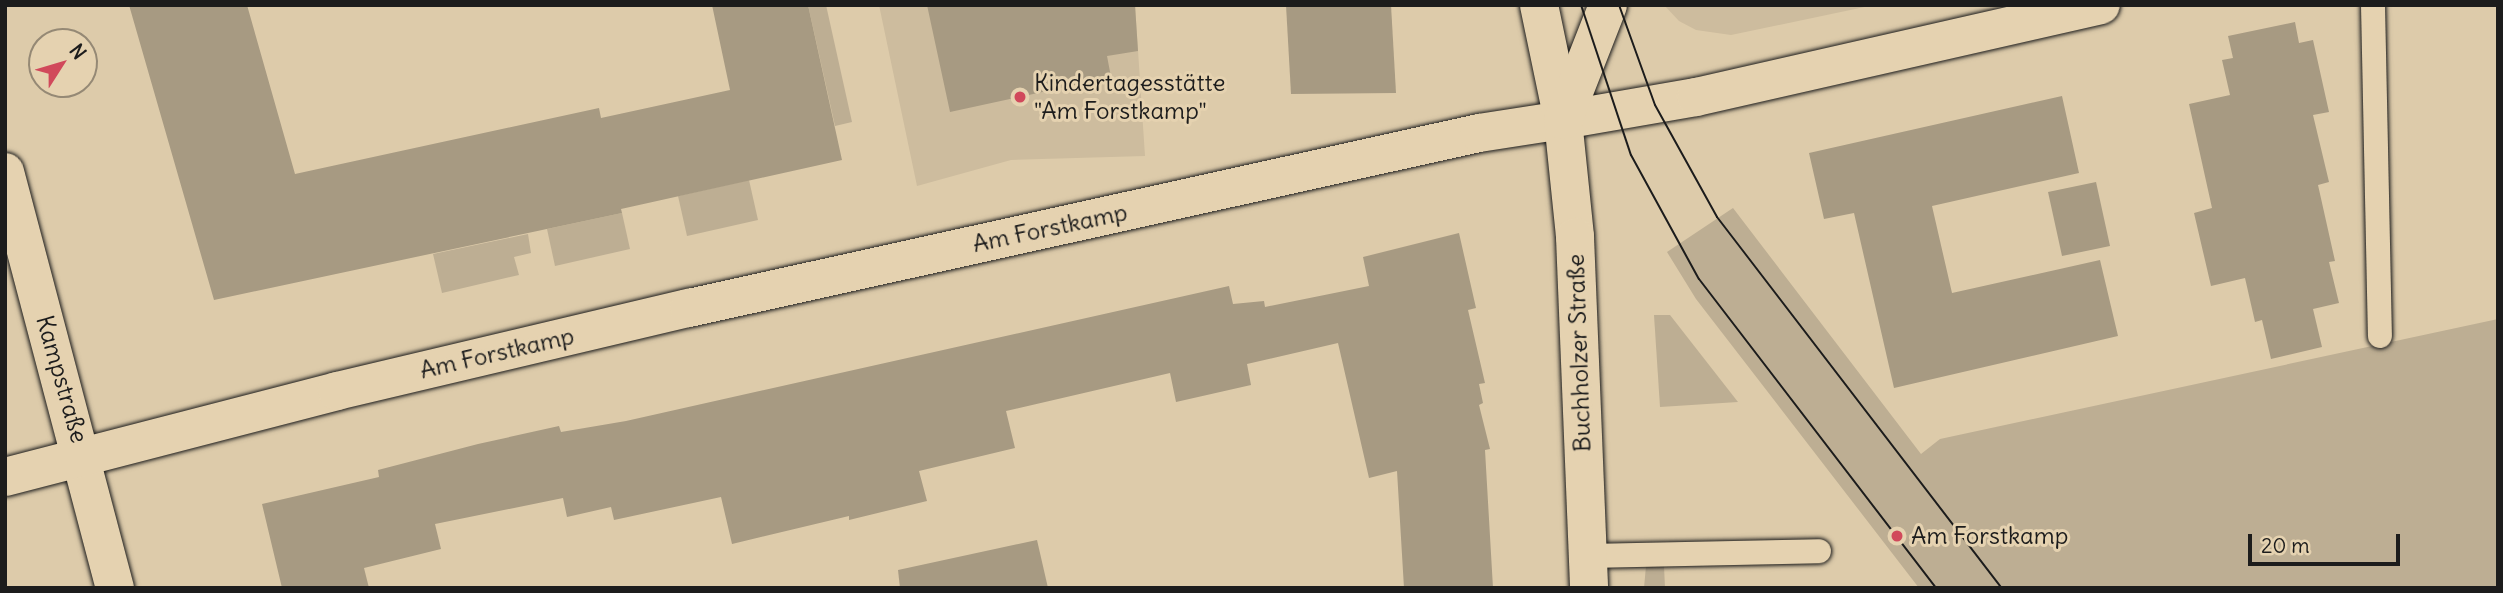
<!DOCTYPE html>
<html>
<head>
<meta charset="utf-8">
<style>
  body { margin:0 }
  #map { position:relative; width:2503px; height:593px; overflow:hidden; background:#ddcbaa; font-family:Delius,sans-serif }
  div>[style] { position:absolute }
  .built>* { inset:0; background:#cdbc9e }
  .green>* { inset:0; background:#bdae93 }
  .building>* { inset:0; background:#a79a82 }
  .roads { filter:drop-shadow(0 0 2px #1c1c1c) drop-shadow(0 0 2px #1c1c1c) }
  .service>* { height:24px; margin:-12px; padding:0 12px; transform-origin:12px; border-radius:12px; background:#e5d2b0 }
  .minor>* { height:38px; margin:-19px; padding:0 19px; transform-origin:19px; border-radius:19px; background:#e5d2b0 }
  .tertiary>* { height:38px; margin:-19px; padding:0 19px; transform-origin:19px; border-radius:19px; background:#e5d2b0 }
  .secondary>* { height:38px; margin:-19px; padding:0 19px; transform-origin:19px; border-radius:19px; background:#e5d2b0 }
  .tram>* { height:2px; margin:-1px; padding:0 1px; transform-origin:1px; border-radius:1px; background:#1c1c1c }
  .dots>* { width:19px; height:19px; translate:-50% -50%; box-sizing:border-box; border:4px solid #e5d2b0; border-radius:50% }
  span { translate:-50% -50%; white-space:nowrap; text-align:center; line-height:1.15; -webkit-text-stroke:6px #e5d2b0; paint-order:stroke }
  .poi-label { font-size:24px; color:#1c1c1c }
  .left { translate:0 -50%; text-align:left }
  .street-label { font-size:24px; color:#1c1c1c }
  .frame { position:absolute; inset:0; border:7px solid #1c1c1c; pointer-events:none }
  .north { position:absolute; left:28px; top:28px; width:70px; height:70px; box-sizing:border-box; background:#e5d2b0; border:2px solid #958975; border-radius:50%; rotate:53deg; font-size:19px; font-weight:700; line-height:28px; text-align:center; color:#1c1c1c }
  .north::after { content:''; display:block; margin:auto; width:24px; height:32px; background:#d1495b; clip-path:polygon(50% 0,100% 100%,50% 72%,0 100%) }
  .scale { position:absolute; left:2248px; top:534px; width:152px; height:32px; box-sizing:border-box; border:4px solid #1c1c1c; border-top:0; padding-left:9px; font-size:21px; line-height:24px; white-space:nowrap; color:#1c1c1c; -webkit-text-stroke:5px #e5d2b0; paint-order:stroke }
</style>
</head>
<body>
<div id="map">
  <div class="built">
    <div style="clip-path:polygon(879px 5px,1135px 5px,1145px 156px,1011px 160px,917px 186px)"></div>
    <div style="clip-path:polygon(1664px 5px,1874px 5px,1731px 35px,1696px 30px,1679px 21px)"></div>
  </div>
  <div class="green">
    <div style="clip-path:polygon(808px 5px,826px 5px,852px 122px,835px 126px)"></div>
    <div style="clip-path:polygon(749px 180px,758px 220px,687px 236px,678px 196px)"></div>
    <div style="clip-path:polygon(1733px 208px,1921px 454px,1940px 439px,2498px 319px,2498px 588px,1919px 588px,1696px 299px,1667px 252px)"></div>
    <div style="clip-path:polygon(622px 213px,630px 249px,555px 266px,547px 229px)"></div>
    <div style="clip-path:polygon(528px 234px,531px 253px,514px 257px,519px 275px,442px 293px,433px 254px)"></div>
    <div style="clip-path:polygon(1654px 315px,1670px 315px,1738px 402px,1660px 407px)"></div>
    <div style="clip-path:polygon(1646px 566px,1664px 566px,1665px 588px,1644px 588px)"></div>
  </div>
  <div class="building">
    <div style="clip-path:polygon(129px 5px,247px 5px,295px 174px,599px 108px,601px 118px,730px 90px,712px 5px,808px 5px,842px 160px,621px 209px,622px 213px,214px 300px)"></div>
    <div style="clip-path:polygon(927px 5px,1135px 5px,1138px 51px,1107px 56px,1111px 77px,950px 112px)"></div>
    <div style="clip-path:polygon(1286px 5px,1391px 5px,1396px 93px,1291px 94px)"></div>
    <div style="clip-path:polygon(2295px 22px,2299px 43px,2313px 40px,2329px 112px,2313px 115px,2329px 182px,2318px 185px,2335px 261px,2329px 262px,2339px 303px,2313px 309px,2322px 347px,2271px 359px,2262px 320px,2255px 322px,2245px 278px,2211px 286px,2194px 213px,2212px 208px,2189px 104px,2230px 95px,2222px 60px,2233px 58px,2228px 36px)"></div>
    <div style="clip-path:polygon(2062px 96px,2079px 173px,1932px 206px,1952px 293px,2100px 260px,2118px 336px,1894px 388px,1854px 213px,1824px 219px,1809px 153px)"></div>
    <div style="clip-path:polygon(2096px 182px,2110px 246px,2062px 256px,2048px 192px)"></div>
    <div style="clip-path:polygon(1459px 233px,1476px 308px,1468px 310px,1485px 383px,1479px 384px,1483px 403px,1479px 405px,1490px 449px,1485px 450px,1493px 588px,1404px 588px,1397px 471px,1369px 478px,1338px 343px,1247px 364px,1251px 385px,1176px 402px,1170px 373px,1006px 411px,1015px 448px,919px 471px,927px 501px,849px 520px,849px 516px,732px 544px,721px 497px,614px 520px,611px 507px,567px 517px,563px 498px,435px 524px,441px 549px,364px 568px,369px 588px,282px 588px,262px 504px,379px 477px,378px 470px,478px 444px,559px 426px,561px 432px,626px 421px,1229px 286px,1233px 304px,1264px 301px,1265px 307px,1369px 286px,1363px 257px)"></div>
    <div style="clip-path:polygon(1037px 540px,1048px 588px,900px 588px,898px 570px)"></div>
  </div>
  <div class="roads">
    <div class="service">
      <div style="left:2373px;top:5px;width:331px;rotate:88.8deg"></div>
      <div style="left:1588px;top:556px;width:231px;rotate:-1.2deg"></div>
    </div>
    <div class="minor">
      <div style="left:1563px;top:120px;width:135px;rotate:-9.8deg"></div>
      <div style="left:1696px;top:97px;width:415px;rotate:-12.8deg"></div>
      <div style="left:5px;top:172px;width:430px;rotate:75.2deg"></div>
    </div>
    <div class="tertiary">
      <div style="left:5px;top:477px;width:343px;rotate:-14.5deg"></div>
      <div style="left:337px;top:391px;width:362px;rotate:-13.3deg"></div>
      <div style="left:689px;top:308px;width:809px;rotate:-12.49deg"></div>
      <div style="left:1479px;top:133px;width:85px;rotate:-8.8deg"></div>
    </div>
    <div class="secondary">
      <div style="left:1539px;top:5px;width:117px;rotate:78.2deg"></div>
      <div style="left:1563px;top:120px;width:118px;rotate:84.1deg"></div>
      <div style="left:1575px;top:237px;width:351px;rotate:87.7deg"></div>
      <div style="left:1563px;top:120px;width:123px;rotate:-68.6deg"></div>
    </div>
  </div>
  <div class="tram">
    <div style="left:1581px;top:5px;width:158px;rotate:71.6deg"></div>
    <div style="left:1631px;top:155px;width:141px;rotate:61.3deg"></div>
    <div style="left:1699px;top:279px;width:389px;rotate:52.5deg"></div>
    <div style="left:1619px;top:5px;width:106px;rotate:70.2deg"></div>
    <div style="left:1655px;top:105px;width:128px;rotate:61deg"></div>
    <div style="left:1717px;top:217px;width:468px;rotate:52.5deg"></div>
  </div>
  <div class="dots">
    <div style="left:1020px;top:97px;background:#d1495b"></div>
    <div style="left:1897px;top:536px;background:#d1495b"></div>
  </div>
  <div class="poi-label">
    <span class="left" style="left:1034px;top:97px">Kindertagesstätte<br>"Am Forstkamp"</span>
    <span class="left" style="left:1911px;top:536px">Am Forstkamp</span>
  </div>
  <div class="street-label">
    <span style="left:1050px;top:228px;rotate:-12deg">Am Forstkamp</span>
    <span style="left:497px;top:353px;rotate:-13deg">Am Forstkamp</span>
    <span style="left:1579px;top:353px;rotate:-92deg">Buchholzer Straße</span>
    <span style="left:62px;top:379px;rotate:74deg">Kampstraße</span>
  </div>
  <div class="frame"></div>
  <div class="north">N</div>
  <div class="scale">20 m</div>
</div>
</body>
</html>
